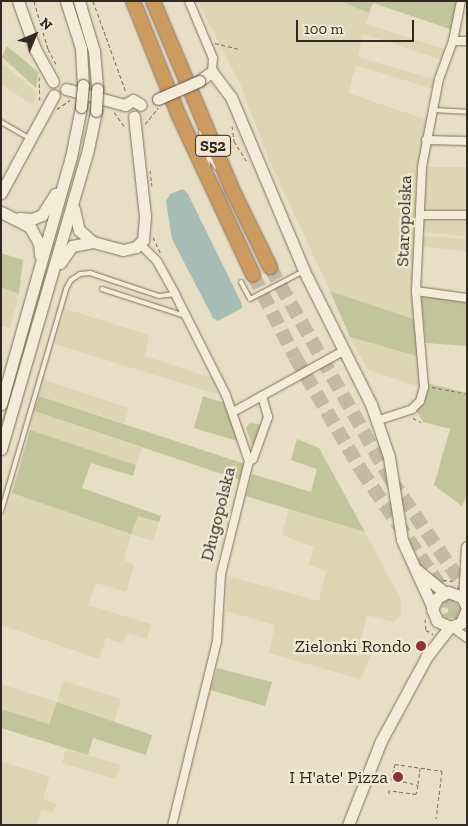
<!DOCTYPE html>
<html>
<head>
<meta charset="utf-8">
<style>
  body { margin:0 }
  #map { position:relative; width:468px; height:826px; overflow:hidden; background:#e8ddc5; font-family:"Zilla Slab",serif }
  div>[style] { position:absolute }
  .farmland>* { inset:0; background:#ddd5b4 }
  .green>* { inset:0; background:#c1c59b }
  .water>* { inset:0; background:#a6bcb5 }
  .highway-tunnel>* { height:14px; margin-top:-7px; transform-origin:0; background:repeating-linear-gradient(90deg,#c4b9a4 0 14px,transparent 0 21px) }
  .path>* { height:1px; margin-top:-0.5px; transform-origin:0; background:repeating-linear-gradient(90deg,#81705e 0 4px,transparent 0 6.5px) }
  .roads { filter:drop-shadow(0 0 1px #81705e) drop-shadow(0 0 1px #81705e) }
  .lane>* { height:4px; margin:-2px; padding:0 2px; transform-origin:2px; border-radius:2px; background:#f4ebd8 }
  .street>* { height:8px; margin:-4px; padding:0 4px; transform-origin:4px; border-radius:4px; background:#f4ebd8 }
  .secondary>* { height:11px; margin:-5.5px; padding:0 5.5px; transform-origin:5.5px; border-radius:5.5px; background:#f4ebd8 }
  .highway>* { height:14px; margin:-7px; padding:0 7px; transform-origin:7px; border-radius:7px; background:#cd9a60 }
  .bridges { filter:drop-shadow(0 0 1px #635141) drop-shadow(0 0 1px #635141) }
  .secondary-bridge>* { height:11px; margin:-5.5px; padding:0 5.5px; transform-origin:5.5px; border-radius:5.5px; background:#f4ebd8 }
  .dots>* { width:14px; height:14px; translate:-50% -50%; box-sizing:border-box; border:2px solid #f1e8d4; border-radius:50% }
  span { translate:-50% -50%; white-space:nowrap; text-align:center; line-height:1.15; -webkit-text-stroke:4.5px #f1e8d4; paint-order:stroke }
  .shield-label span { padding:1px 4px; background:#f1e8d4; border:1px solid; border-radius:4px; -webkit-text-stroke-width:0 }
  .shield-label { font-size:16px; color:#332920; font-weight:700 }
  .street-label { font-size:18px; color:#332920 }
  .poi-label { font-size:18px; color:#332920 }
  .right { translate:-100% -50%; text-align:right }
  .frame { position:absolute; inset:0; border:2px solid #332920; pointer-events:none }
  .north { position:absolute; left:10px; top:10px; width:50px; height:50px; -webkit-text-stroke:4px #f1e8d4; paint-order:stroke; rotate:45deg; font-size:14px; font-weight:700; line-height:20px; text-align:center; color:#332920 }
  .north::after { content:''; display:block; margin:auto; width:18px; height:22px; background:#332920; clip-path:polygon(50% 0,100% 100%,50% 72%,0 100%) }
  .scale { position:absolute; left:296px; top:20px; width:118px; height:22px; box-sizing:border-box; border:2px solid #332920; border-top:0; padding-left:6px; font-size:15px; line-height:18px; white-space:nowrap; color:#332920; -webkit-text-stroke:4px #f1e8d4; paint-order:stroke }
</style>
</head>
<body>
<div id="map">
  <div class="farmland">
    <div style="clip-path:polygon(198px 1px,340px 1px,369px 13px,366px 24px,447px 50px,443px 60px,363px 34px,358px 57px,436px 80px,433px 89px,356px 65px,348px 93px,427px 120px,421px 149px,415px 270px,417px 320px,330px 291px,270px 162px,241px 86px)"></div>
    <div style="clip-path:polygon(1px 62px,37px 93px,33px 105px,1px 84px)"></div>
    <div style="clip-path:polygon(424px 167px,467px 167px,467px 214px,423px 213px)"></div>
    <div style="clip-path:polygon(433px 217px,467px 217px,467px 236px,423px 232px,422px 222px)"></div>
    <div style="clip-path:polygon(425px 236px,467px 239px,467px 252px,421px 246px)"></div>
    <div style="clip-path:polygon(1px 287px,19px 294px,10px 328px,1px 326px)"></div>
    <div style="clip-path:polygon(66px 309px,149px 335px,145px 356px,212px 378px,219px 391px,216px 394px,55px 344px)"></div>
    <div style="clip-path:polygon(350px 337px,420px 357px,420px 387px,368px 370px)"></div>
    <div style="clip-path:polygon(44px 380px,129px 408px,124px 423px,39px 396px)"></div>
    <div style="clip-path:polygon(34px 411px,142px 448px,136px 465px,30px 430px)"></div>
    <div style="clip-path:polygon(12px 493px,131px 534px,138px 516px,159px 522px,153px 541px,131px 534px,124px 560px,134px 565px,126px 592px,96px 583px,88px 605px,151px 624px,147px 639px,127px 633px,123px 644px,106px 638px,99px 659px,1px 625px,1px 526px)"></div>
    <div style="clip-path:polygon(289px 509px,365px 532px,401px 600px,401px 615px,394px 622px,367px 615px,359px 646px,373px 652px,360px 679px,269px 653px,275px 625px,226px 611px,227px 576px,319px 601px,326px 571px,309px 565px,314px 547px,282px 535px)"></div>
    <div style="clip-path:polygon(63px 681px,121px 699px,114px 722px,58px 702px,49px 724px,1px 709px,1px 684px,57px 702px)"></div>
    <div style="clip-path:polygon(66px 749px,121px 765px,115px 779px,62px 763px)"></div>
    <div style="clip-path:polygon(1px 761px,50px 777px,43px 799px,57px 804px,53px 813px,42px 809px,36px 825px,1px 825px)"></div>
  </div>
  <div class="green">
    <div style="clip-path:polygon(340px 1px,459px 1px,453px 30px,373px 3px,369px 13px)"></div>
    <div style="clip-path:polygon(7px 46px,38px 72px,36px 88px,2px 57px)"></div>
    <div style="clip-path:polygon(1px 253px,23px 260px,19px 294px,1px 287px)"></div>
    <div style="clip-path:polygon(44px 269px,47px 270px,1px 431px,1px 423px)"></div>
    <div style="clip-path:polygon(330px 291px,417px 320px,420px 357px,350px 337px)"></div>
    <div style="clip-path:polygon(424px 296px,467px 301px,467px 346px,426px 343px,421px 300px)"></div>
    <div style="clip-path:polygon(426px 383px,467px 393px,467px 494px,462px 506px,434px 485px,450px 429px,423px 422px,416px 410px,422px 404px)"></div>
    <div style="clip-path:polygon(39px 396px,245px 464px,240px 480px,34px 411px)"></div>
    <div style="clip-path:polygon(203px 396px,225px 403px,241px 442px,194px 428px)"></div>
    <div style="clip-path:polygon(250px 423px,263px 425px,253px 447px,246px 428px)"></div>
    <div style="clip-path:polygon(30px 430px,136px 465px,133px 476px,91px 463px,82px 488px,161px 516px,159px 522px,138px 516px,131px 534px,12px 493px)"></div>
    <div style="clip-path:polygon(297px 439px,319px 448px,365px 532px,246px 496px,252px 474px,311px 492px,317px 469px,291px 460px)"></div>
    <div style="clip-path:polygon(452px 600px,458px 604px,459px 612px,455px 618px,447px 619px,442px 615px,448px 612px,448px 608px,441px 607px,445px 601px)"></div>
    <div style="clip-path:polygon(217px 668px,272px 682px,265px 706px,210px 690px)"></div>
    <div style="clip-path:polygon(57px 702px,152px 735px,146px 755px,93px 738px,88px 755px,1px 728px,1px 709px,49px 724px)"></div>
  </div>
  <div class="water">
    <div style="clip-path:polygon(183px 189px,188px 194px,242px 304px,242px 308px,218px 321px,213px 318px,172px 239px,166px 201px,170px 194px)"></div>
  </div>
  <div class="highway-tunnel">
    <div style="left:270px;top:267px;width:245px;rotate:60.4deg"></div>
    <div style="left:391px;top:480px;width:135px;rotate:55.6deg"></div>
    <div style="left:253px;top:275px;width:92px;rotate:62.9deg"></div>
    <div style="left:295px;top:357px;width:131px;rotate:59.7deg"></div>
    <div style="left:361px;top:470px;width:188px;rotate:55.6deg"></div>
  </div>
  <div class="path">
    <div style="left:34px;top:1px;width:50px;rotate:73.7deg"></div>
    <div style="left:48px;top:49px;width:17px;rotate:62deg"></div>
    <div style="left:45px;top:1px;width:4px"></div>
    <div style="left:93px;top:1px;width:97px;rotate:70.1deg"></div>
    <div style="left:215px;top:43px;width:25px;rotate:14deg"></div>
    <div style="left:39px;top:77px;width:23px;rotate:88deg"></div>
    <div style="left:57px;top:109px;width:16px;rotate:-35deg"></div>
    <div style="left:114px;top:112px;width:19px;rotate:54deg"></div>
    <div style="left:145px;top:124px;width:21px;rotate:-51deg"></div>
    <div style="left:232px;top:126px;width:15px;rotate:82deg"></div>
    <div style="left:234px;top:141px;width:25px;rotate:58deg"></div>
    <div style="left:150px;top:170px;width:16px;rotate:83deg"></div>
    <div style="left:153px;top:237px;width:19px;rotate:65deg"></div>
    <div style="left:432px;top:387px;width:36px;rotate:11deg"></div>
    <div style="left:413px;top:418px;width:9px;rotate:27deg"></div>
    <div style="left:443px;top:580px;width:11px;rotate:5deg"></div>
    <div style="left:425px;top:619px;width:11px;rotate:85deg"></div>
    <div style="left:426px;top:630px;width:8px;rotate:30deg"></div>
    <div style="left:378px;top:775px;width:41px;rotate:14deg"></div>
    <div style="left:418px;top:785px;width:9px;rotate:103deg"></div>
    <div style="left:416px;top:794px;width:27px;rotate:-172deg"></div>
    <div style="left:389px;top:790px;width:5px;rotate:90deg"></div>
    <div style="left:391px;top:780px;width:16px;rotate:-76deg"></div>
    <div style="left:395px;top:764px;width:48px;rotate:8.5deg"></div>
    <div style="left:442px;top:771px;width:48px;rotate:97.1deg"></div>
    <div style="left:418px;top:784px;width:16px;rotate:-83deg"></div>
  </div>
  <div class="roads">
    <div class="lane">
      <div style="left:432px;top:110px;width:35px;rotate:3deg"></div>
      <div style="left:1px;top:122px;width:34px;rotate:30deg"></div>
      <div style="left:201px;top:132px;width:34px;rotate:78deg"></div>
      <div style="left:198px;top:142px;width:31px;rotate:54deg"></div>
      <div style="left:241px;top:282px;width:19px;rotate:62deg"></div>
      <div style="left:250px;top:299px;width:59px;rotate:-27.4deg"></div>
      <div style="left:102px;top:289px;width:87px;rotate:18deg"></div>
      <div style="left:1px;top:512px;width:232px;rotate:-73.7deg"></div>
      <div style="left:66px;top:289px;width:10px;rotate:-61deg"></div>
      <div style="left:71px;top:280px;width:11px;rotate:-34deg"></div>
      <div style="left:80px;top:274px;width:10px;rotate:-6deg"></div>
      <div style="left:90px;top:273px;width:73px;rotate:18.4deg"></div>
      <div style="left:159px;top:296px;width:16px;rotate:-7deg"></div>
    </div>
    <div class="street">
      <div style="left:189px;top:1px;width:62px;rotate:67.2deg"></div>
      <div style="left:213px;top:58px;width:14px;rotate:94deg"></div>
      <div style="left:453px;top:41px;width:14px"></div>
      <div style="left:426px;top:140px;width:41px;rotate:1.4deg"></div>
      <div style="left:420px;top:215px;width:47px"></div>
      <div style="left:140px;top:244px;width:24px;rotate:45deg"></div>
      <div style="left:157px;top:261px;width:38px;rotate:61deg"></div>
      <div style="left:175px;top:294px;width:113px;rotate:63.2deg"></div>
      <div style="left:226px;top:395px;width:70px;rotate:70.8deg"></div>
      <div style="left:249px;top:461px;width:116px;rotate:103.9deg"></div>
      <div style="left:221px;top:574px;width:67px;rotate:93.4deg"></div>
      <div style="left:217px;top:641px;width:189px;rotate:103.7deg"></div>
      <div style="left:416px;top:291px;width:51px;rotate:7.8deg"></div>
      <div style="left:233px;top:412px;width:126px;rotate:-29deg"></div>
      <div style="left:379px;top:420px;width:35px;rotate:-18deg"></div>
      <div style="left:412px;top:409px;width:11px;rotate:-45deg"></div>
      <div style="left:420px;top:401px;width:15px;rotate:-74deg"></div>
      <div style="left:424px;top:387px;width:96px;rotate:-94.8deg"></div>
      <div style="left:416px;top:291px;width:124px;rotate:-87.2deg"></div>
      <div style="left:422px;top:167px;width:90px;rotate:-79.1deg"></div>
      <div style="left:439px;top:79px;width:40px;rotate:-69.8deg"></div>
      <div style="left:453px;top:41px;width:41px;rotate:-78.7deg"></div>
      <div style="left:249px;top:461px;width:4px;rotate:-27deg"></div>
      <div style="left:253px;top:459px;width:45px;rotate:-70.3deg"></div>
      <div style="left:268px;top:417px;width:22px;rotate:-106deg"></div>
      <div style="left:452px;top:627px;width:19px;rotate:36deg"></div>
    </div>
    <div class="secondary">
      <div style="left:18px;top:1px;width:51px;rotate:70.5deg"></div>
      <div style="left:35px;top:49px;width:37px;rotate:61deg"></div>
      <div style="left:66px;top:1px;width:49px;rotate:72.3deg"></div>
      <div style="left:81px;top:48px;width:37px;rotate:87deg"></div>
      <div style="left:79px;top:1px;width:52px;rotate:73.3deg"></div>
      <div style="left:94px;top:51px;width:38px;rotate:85deg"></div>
      <div style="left:199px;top:81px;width:16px;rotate:-35deg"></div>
      <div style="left:212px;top:72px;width:31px;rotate:53deg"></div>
      <div style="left:231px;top:97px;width:189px;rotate:67.2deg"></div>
      <div style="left:304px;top:271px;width:149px;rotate:63.3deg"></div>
      <div style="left:371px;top:404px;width:56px;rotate:71.2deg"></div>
      <div style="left:389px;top:457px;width:84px;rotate:81.1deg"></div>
      <div style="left:402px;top:540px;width:72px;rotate:65.6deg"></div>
      <div style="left:66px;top:89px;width:61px;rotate:15.2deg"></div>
      <div style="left:125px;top:105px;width:9px;rotate:-32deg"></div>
      <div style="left:133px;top:100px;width:9px;rotate:32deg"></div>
      <div style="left:1px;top:193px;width:111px;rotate:-61.6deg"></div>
      <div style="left:74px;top:209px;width:22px;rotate:77deg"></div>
      <div style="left:79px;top:230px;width:18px;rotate:41deg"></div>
      <div style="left:93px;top:242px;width:31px;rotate:15deg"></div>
      <div style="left:123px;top:250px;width:13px;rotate:-13deg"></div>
      <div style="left:136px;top:247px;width:10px;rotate:-45deg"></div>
      <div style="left:143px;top:240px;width:24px;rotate:-85deg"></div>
      <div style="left:145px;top:216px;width:100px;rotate:-96.3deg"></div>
      <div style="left:1px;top:212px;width:33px;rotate:27deg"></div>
      <div style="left:30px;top:227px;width:18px;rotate:61deg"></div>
      <div style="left:39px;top:243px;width:12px;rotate:85deg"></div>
      <div style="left:19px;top:218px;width:13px;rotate:4deg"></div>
      <div style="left:32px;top:219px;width:11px;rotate:-22deg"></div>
      <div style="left:42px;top:215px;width:25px;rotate:-58deg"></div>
      <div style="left:60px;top:263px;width:21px;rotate:-55deg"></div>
      <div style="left:72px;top:246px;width:21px;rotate:-11deg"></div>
      <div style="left:1px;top:404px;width:257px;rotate:-74.2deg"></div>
      <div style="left:71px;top:157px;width:51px;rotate:-78.7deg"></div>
      <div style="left:1px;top:449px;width:312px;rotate:-73.8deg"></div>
      <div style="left:88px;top:149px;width:39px;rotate:-78deg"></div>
      <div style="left:417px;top:570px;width:36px;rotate:39deg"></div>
      <div style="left:464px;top:600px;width:53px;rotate:-86.8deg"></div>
      <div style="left:467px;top:608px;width:12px;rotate:-114deg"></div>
      <div style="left:462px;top:597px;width:15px;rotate:-160deg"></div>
      <div style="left:448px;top:592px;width:13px;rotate:151deg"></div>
      <div style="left:437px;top:598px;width:12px;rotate:114deg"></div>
      <div style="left:432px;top:609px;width:13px;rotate:67deg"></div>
      <div style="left:437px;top:621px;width:14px;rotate:25deg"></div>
      <div style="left:450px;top:627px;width:12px;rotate:-20deg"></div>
      <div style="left:461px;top:623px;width:15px;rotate:-67deg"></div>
      <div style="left:348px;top:825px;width:90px;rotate:-68.6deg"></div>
      <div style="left:381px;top:741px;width:97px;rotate:-61.6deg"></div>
      <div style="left:427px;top:656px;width:37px;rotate:-52deg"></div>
    </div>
    <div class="highway">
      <div style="left:133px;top:1px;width:124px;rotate:68.2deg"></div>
      <div style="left:179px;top:116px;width:175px;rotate:65deg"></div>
      <div style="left:153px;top:1px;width:204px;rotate:67.2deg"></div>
      <div style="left:232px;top:189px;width:87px;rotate:64deg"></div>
    </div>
  </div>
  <div class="bridges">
    <div class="secondary-bridge">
      <div style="left:158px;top:99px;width:45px;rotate:-23.7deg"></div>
      <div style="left:81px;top:107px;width:22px;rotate:-85deg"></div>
      <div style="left:96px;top:111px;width:22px;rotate:-87deg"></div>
    </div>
  </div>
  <div class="dots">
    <div style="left:421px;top:646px;background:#893538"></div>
    <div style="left:398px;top:777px;background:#893538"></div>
  </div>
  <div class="shield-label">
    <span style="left:213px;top:146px">S52</span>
  </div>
  <div class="street-label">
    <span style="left:404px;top:221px;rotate:-88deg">Staropolska</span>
    <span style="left:218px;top:514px;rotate:-76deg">Długopolska</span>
  </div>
  <div class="poi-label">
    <span class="right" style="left:411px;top:646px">Zielonki Rondo</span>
    <span class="right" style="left:388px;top:777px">I H'ate' Pizza</span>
  </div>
  <div class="frame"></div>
  <div class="north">N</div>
  <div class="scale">100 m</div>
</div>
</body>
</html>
